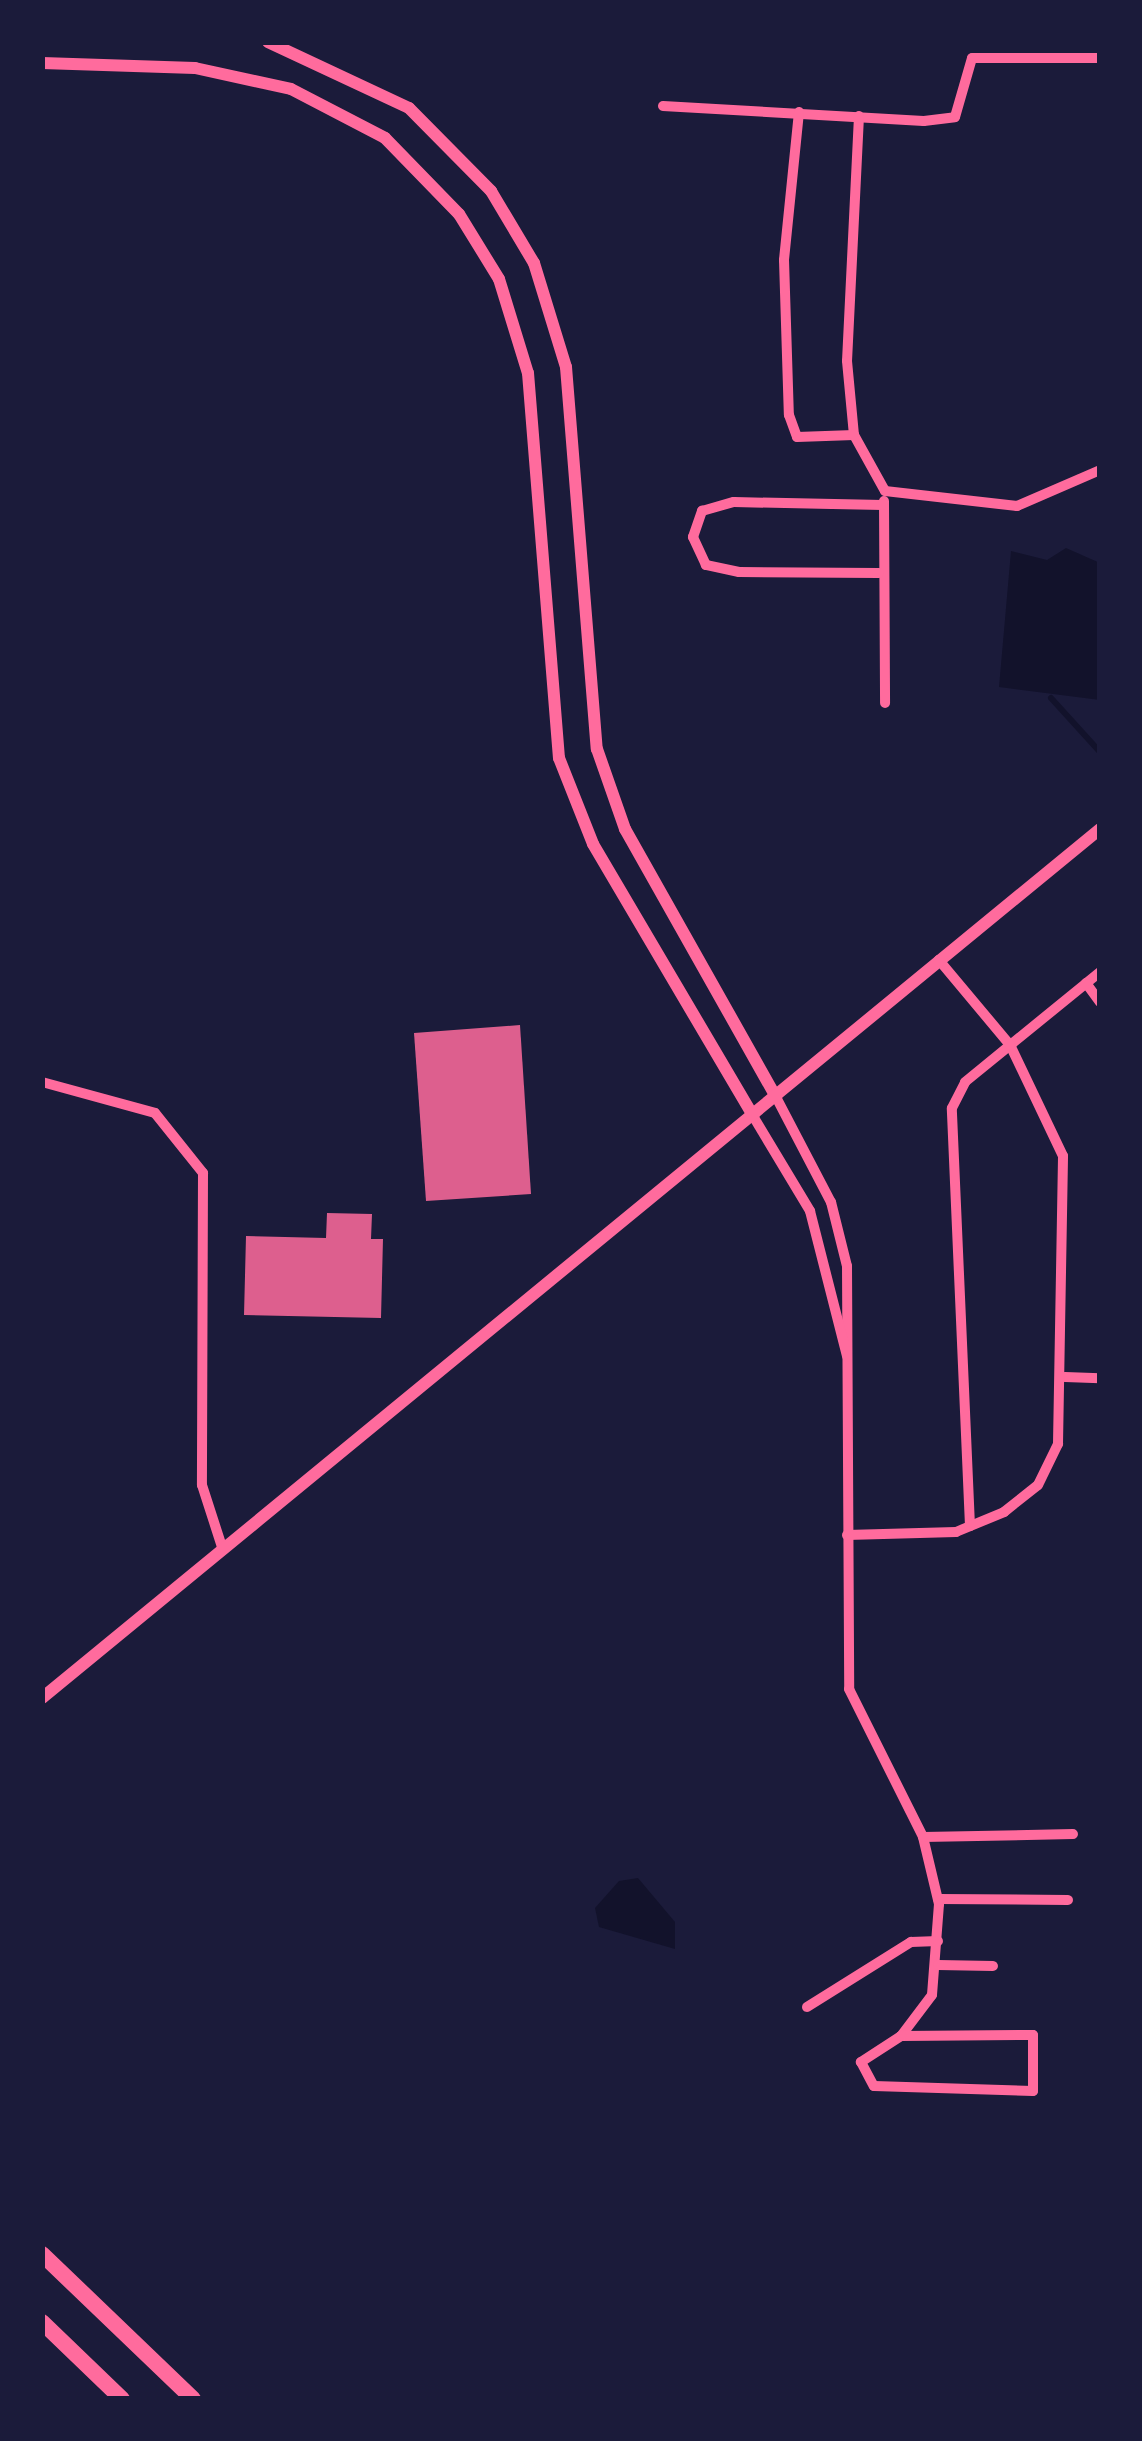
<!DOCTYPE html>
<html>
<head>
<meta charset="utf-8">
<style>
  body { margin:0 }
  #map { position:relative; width:1142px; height:2441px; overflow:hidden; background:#1b1b3a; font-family:"Golos Text",sans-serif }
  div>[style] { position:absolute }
  .water>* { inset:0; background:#12122b }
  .stream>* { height:6px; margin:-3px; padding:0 3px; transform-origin:3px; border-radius:3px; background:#12122b }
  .building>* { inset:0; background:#dd5f8e }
  .minor>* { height:10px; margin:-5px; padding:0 5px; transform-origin:5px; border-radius:5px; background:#ff6b9d }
  .tertiary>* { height:12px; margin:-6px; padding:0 6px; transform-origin:6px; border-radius:6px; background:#ff6b9d }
  .primary>* { height:16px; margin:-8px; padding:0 8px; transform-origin:8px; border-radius:8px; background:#ff6b9d }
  span { translate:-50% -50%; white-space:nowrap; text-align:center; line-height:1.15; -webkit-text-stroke:9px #1b1b3a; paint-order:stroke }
  .frame { position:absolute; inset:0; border:45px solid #1b1b3a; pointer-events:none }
</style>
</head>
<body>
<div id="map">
  <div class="water">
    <div style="clip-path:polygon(1066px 548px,1100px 563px,1100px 700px,999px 687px,1011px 551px,1047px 560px)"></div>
    <div style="clip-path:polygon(638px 1878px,675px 1922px,675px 1949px,599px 1927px,595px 1908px,619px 1881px)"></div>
  </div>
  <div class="stream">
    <div style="left:1051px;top:698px;width:73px;rotate:47.8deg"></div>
  </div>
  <div class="building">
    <div style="clip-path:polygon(520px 1025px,531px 1194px,426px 1201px,414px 1033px)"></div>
    <div style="clip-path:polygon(327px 1213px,372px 1214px,371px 1239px,383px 1239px,381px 1318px,244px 1315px,246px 1236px,326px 1238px)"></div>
  </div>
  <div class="minor">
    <div style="left:663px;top:106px;width:261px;rotate:3.3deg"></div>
    <div style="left:924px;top:121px;width:31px;rotate:-7deg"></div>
    <div style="left:955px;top:117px;width:61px;rotate:-73.9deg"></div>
    <div style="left:972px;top:58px;width:128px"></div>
    <div style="left:799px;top:112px;width:149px;rotate:95.8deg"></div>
    <div style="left:784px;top:260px;width:155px;rotate:88.2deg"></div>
    <div style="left:789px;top:415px;width:23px;rotate:70deg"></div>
    <div style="left:797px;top:437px;width:57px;rotate:-2deg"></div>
    <div style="left:859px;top:116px;width:245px;rotate:92.8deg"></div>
    <div style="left:847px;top:361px;width:74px;rotate:84.6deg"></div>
    <div style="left:854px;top:435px;width:64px;rotate:61deg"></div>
    <div style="left:885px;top:491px;width:133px;rotate:6.5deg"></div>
    <div style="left:1017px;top:506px;width:90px;rotate:-23.4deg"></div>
    <div style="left:884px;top:501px;width:202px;rotate:89.7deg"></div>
    <div style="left:879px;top:573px;width:140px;rotate:-179.6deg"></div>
    <div style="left:739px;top:572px;width:34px;rotate:-168deg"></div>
    <div style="left:706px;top:565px;width:31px;rotate:-115deg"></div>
    <div style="left:693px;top:537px;width:28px;rotate:-71deg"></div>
    <div style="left:702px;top:511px;width:33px;rotate:-16deg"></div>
    <div style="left:734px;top:502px;width:149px;rotate:1.2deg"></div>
    <div style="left:1086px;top:983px;width:24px;rotate:54deg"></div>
    <div style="left:42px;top:1082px;width:117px;rotate:15.3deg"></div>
    <div style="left:155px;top:1113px;width:77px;rotate:51.3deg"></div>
    <div style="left:203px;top:1173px;width:312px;rotate:90.2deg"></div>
    <div style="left:202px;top:1485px;width:65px;rotate:72.1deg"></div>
    <div style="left:776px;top:1097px;width:119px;rotate:62.4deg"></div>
    <div style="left:831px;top:1202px;width:66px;rotate:76deg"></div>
    <div style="left:847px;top:1266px;width:423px;rotate:89.7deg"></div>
    <div style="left:849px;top:1689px;width:165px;rotate:63.4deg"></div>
    <div style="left:923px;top:1837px;width:69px;rotate:76.6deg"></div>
    <div style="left:939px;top:1904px;width:91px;rotate:94.4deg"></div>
    <div style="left:932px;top:1995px;width:51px;rotate:127.1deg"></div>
    <div style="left:901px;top:2036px;width:48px;rotate:147deg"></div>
    <div style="left:861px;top:2062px;width:27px;rotate:62deg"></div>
    <div style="left:874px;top:2086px;width:159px;rotate:1.8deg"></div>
    <div style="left:1033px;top:2091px;width:56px;rotate:-90deg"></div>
    <div style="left:1033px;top:2035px;width:132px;rotate:179.6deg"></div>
    <div style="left:753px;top:1116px;width:111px;rotate:59deg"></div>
    <div style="left:810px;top:1211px;width:150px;rotate:75.7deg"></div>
    <div style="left:1065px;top:1377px;width:35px;rotate:2deg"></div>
    <div style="left:970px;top:1526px;width:418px;rotate:-92.5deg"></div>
    <div style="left:952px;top:1108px;width:29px;rotate:-63deg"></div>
    <div style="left:965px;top:1082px;width:174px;rotate:-39.2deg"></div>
    <div style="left:847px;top:1535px;width:109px;rotate:-1.6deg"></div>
    <div style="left:956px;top:1532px;width:52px;rotate:-22.6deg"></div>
    <div style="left:1004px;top:1512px;width:43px;rotate:-38.5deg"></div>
    <div style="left:1038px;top:1485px;width:46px;rotate:-64deg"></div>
    <div style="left:1058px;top:1444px;width:288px;rotate:-89deg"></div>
    <div style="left:1063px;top:1156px;width:123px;rotate:-115.5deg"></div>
    <div style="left:1010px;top:1045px;width:111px;rotate:-129.9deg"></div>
    <div style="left:923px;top:1837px;width:150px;rotate:-1.1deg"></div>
    <div style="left:938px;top:1899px;width:130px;rotate:0.4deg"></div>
    <div style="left:938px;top:1965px;width:55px;rotate:1deg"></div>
    <div style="left:807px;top:2007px;width:123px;rotate:-32deg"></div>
    <div style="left:911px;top:1942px;width:27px;rotate:-2deg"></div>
  </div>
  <div class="tertiary">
    <div style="left:268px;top:42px;width:156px;rotate:25.1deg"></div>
    <div style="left:409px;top:108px;width:117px;rotate:45.3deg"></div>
    <div style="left:491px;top:191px;width:84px;rotate:59.2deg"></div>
    <div style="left:534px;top:263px;width:109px;rotate:72.9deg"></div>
    <div style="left:566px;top:367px;width:383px;rotate:85.4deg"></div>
    <div style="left:597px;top:749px;width:85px;rotate:70.7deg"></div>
    <div style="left:625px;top:829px;width:308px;rotate:60.6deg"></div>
    <div style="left:42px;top:63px;width:153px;rotate:1.9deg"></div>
    <div style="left:195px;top:68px;width:98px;rotate:12.3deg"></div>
    <div style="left:291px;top:89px;width:106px;rotate:27.5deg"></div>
    <div style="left:385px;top:138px;width:106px;rotate:45.8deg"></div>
    <div style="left:459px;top:214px;width:76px;rotate:58.4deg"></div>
    <div style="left:499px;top:279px;width:98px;rotate:72.9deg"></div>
    <div style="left:528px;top:373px;width:386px;rotate:85.4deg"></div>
    <div style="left:559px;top:758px;width:92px;rotate:68.4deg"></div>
    <div style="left:593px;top:844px;width:316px;rotate:59.5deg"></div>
    <div style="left:42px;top:1698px;width:1369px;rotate:-39.4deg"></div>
  </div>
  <div class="primary">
    <div style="left:42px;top:2254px;width:209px;rotate:43.8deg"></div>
    <div style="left:42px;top:2322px;width:111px;rotate:43.9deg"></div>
  </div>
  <div class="frame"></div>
</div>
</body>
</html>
